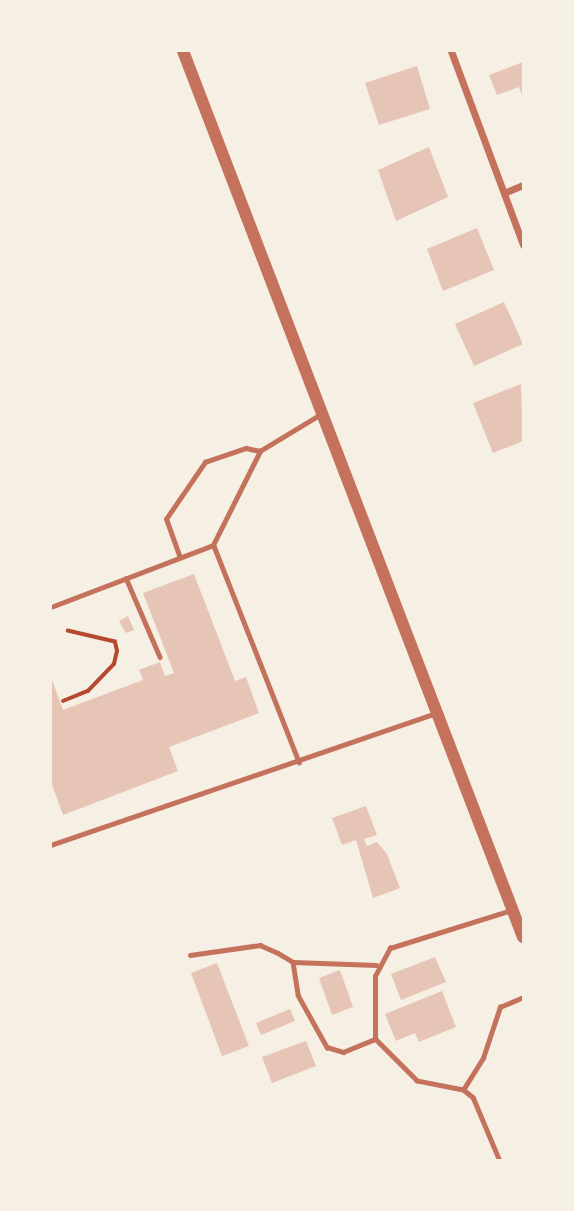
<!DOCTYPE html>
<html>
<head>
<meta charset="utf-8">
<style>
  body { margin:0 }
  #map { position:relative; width:574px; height:1211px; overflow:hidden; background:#f6efe4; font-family:"DM Sans",sans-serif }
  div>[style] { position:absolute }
  .building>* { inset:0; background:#e6c5b7 }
  .path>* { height:3.5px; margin:-1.75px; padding:0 1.75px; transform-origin:1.75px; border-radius:1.75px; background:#b5482f }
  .service>* { height:4.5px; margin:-2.25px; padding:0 2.25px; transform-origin:2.25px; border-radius:2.25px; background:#c5725c }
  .minor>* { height:7px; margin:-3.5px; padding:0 3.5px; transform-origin:3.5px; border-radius:3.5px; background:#c5725c }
  .tertiary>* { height:12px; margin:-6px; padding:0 6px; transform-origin:6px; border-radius:6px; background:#c5725c }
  span { translate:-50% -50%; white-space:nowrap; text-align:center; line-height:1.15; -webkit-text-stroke:6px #f6efe4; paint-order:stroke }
  .frame { position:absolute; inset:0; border:52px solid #f6efe4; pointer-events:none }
</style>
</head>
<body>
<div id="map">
  <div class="building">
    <div style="clip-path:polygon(523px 62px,523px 97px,519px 87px,497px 95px,489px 75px)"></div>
    <div style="clip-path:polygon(417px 66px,430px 109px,379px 125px,365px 83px)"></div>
    <div style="clip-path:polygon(429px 147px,448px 197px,396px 221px,378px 170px)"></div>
    <div style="clip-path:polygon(477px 228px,494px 270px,443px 291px,427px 249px)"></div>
    <div style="clip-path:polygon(504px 302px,523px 344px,474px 366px,455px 324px)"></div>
    <div style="clip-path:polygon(521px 384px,523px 441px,493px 453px,473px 403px)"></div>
    <div style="clip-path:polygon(194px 574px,235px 681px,246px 677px,259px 713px,169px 747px,178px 771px,63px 815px,51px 782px,51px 677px,63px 710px,143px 680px,139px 670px,160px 662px,165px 676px,174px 673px,143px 593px)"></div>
    <div style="clip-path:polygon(128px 616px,134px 630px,126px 633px,119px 621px)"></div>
    <div style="clip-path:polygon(366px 806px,377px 835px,364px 839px,367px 846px,377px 842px,387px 854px,400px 888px,373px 898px,356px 840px,342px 845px,332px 818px)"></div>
    <div style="clip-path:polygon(435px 957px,446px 982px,401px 1000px,391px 974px)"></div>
    <div style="clip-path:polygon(217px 963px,249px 1046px,222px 1056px,191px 973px)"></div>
    <div style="clip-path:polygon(340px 970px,353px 1007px,332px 1015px,319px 978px)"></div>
    <div style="clip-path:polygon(442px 991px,456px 1027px,419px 1042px,415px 1033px,396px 1041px,385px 1014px)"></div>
    <div style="clip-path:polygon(290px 1009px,295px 1021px,261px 1035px,256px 1023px)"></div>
    <div style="clip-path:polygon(306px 1041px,316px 1066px,272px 1083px,262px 1057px)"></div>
  </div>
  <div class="path">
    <div style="left:63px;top:701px;width:27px;rotate:-22deg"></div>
    <div style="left:88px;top:691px;width:37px;rotate:-46deg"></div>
    <div style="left:114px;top:664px;width:13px;rotate:-77deg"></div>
    <div style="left:117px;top:651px;width:9px;rotate:-103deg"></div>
    <div style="left:115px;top:642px;width:48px;rotate:-166.8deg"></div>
  </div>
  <div class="service">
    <div style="left:180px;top:558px;width:41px;rotate:-109.7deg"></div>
    <div style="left:166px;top:519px;width:69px;rotate:-55.6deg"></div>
    <div style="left:205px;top:462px;width:43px;rotate:-18.9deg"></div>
    <div style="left:246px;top:448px;width:14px;rotate:12deg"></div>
    <div style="left:126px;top:578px;width:86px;rotate:66.7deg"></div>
    <div style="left:51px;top:607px;width:173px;rotate:-20.9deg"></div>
    <div style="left:299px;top:763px;width:234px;rotate:-111.5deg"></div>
    <div style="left:213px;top:545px;width:105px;rotate:-63.4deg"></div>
    <div style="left:260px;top:451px;width:71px;rotate:-31.2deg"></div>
    <div style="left:51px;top:845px;width:407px;rotate:-18.9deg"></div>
    <div style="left:190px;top:955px;width:71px;rotate:-8.1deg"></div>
    <div style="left:260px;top:945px;width:20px;rotate:24deg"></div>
    <div style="left:278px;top:953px;width:17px;rotate:31deg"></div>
    <div style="left:293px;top:962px;width:33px;rotate:81deg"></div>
    <div style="left:298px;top:995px;width:60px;rotate:60.9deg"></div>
    <div style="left:327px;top:1047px;width:17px;rotate:17deg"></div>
    <div style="left:343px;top:1052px;width:35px;rotate:-22deg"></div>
    <div style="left:293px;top:962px;width:83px;rotate:2.1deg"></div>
    <div style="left:463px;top:1090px;width:38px;rotate:-58deg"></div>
    <div style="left:483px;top:1058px;width:54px;rotate:-71.6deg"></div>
    <div style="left:500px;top:1007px;width:25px;rotate:-23deg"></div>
    <div style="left:499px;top:1160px;width:67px;rotate:-112.8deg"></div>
    <div style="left:473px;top:1098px;width:13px;rotate:-141deg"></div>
    <div style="left:463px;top:1090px;width:47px;rotate:-168.9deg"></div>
    <div style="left:417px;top:1081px;width:59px;rotate:-135deg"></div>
    <div style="left:375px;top:1039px;width:63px;rotate:-90deg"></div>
    <div style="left:375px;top:976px;width:32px;rotate:-62deg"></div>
    <div style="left:390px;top:948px;width:128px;rotate:-17.3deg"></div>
  </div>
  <div class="minor">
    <div style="left:451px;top:51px;width:207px;rotate:69.6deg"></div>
    <div style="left:504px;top:193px;width:21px;rotate:-23deg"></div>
  </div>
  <div class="tertiary">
    <div style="left:183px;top:51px;width:949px;rotate:69.01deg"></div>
  </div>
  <div class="frame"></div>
</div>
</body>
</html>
